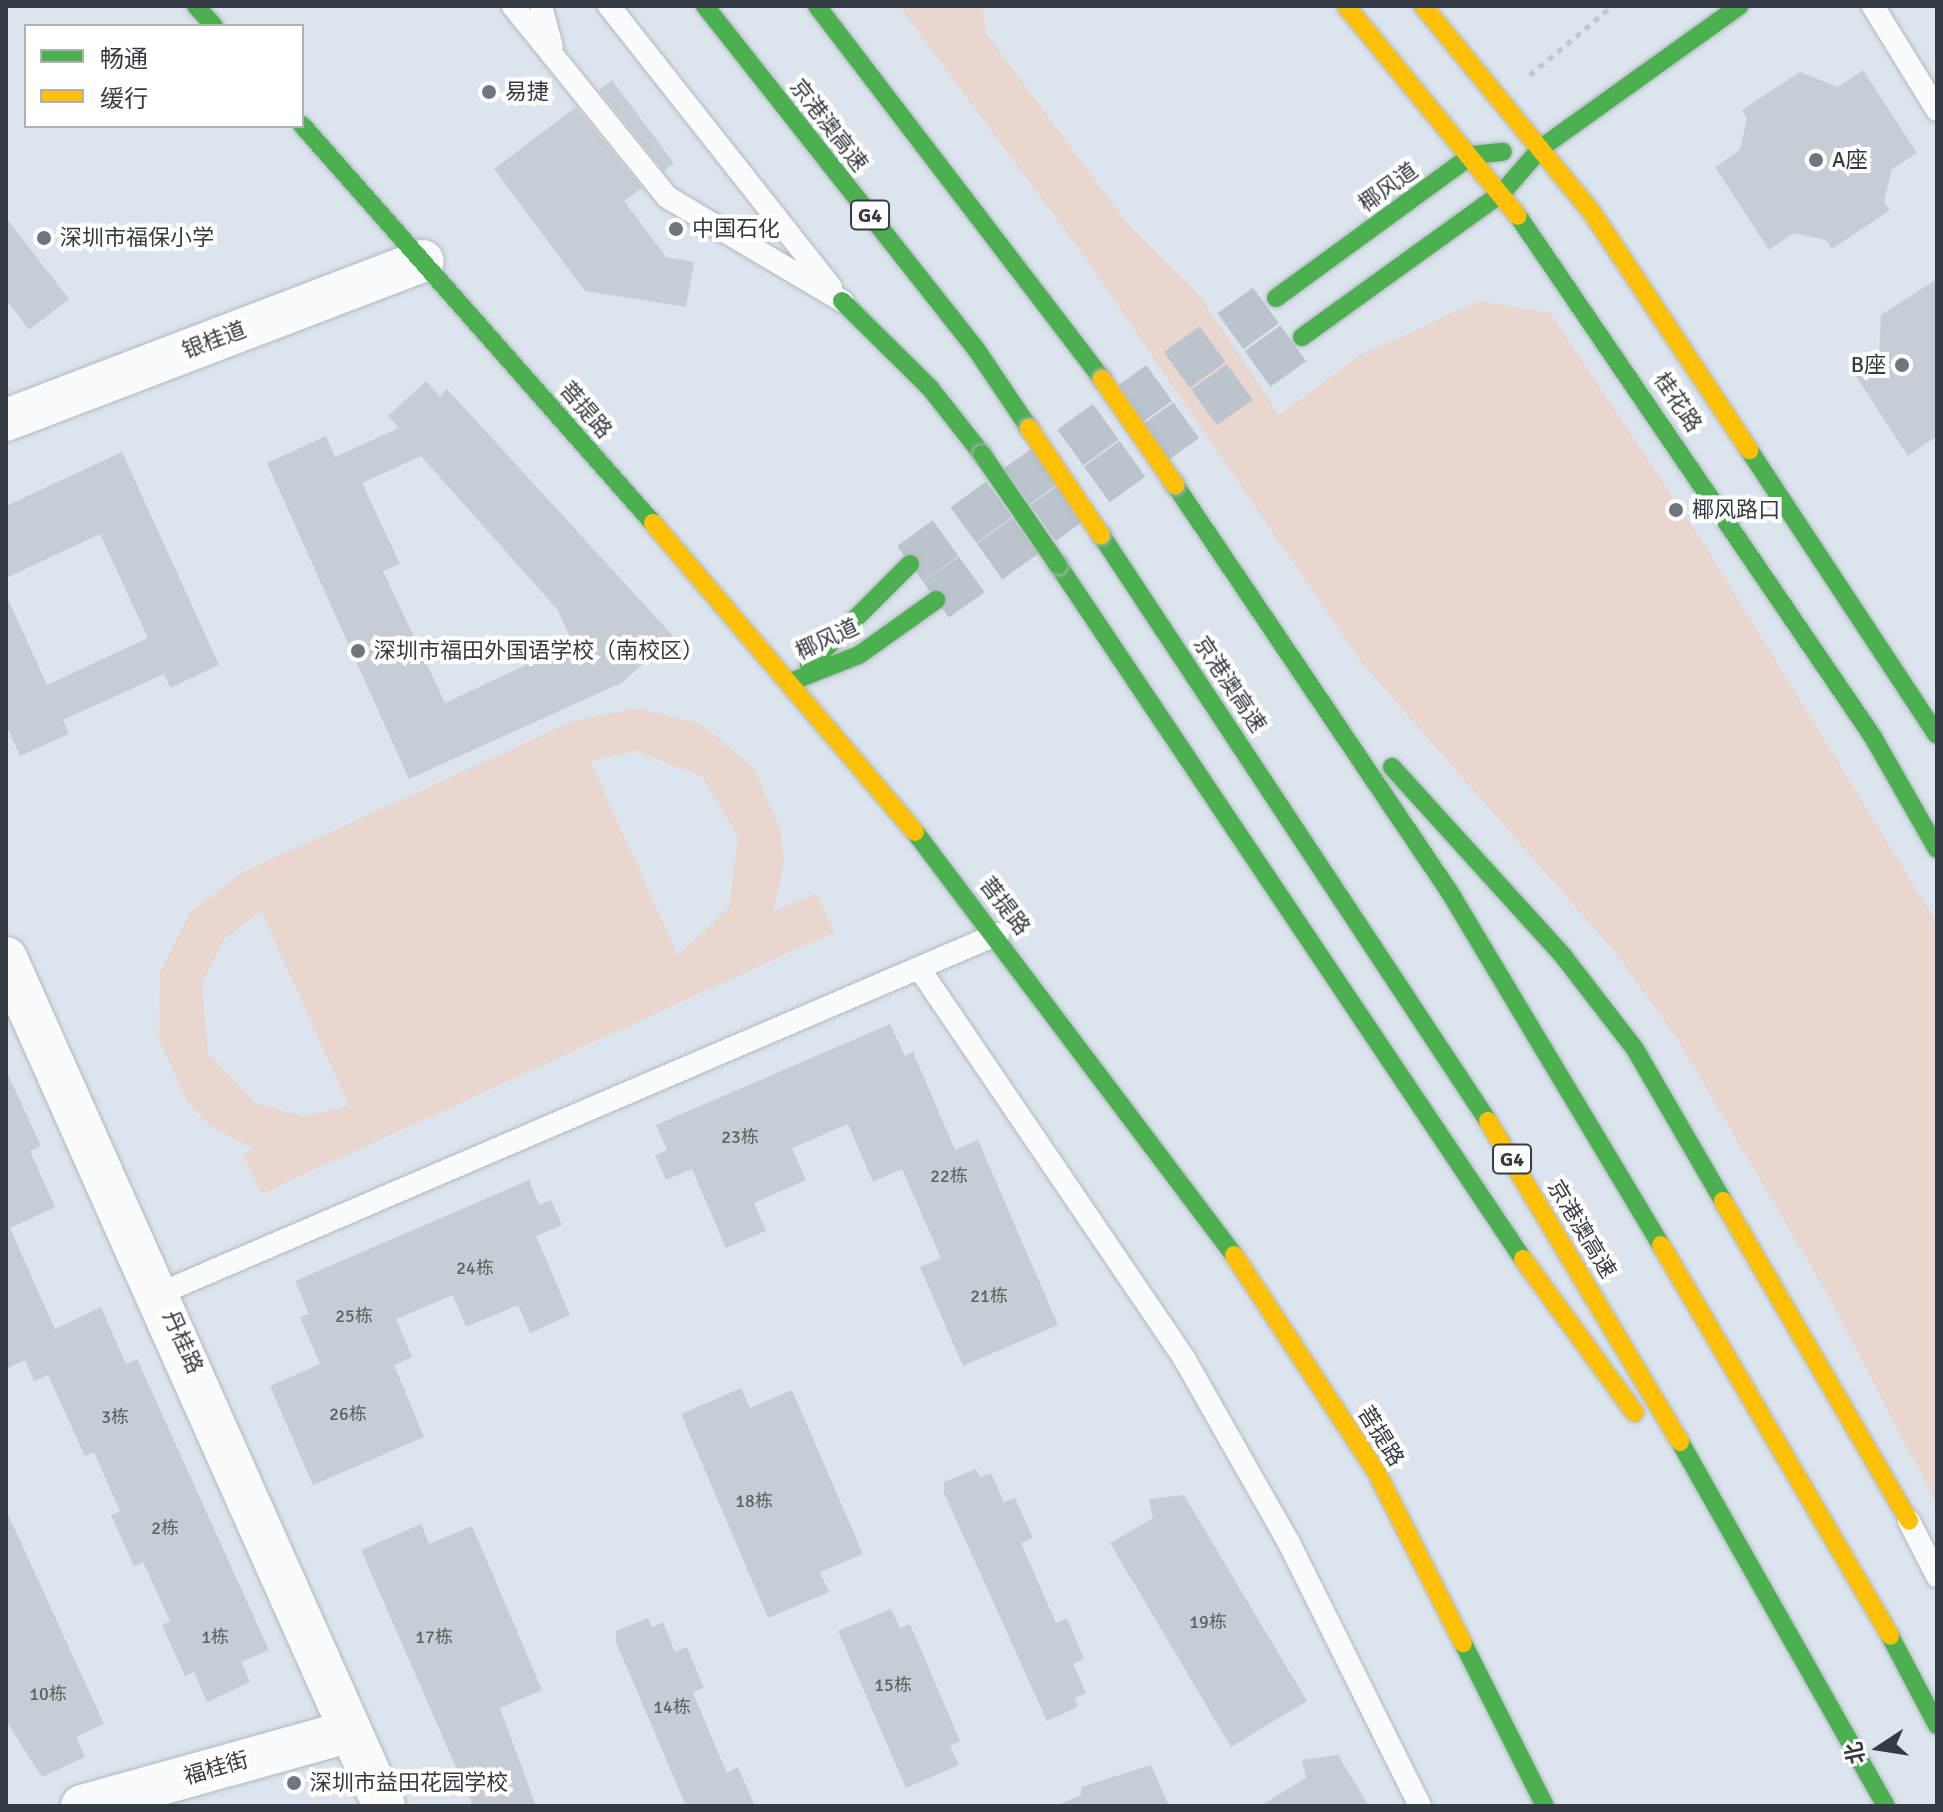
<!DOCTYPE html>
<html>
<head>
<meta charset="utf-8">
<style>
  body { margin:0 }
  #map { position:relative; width:1943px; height:1812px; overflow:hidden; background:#dce5ee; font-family:Signika,"Noto Sans SC",sans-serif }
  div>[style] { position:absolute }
  .green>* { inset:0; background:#e9d6cf }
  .building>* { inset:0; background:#c7cdd4 }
  .secondary-tunnel>* { height:44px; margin-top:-22px; transform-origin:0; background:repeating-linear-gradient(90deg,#bbc3cc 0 44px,transparent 0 66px) }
  .path>* { height:5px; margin-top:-2.5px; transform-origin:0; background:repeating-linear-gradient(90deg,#c4c7ca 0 6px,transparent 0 12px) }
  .roads { filter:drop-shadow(0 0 2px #b1b8bf) drop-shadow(0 0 2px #b1b8bf) }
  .lane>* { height:22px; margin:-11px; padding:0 11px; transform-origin:11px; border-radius:11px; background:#fafbfc }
  .street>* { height:42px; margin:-21px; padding:0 21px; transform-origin:21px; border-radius:21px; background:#fafbfc }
  .fast>* { height:18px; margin:-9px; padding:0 9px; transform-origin:9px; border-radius:9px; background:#4caf50 }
  .slow>* { height:18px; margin:-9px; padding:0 9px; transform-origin:9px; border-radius:9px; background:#ffc107 }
  .bridges { filter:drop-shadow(0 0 2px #b1b8bf) drop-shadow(0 0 2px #b1b8bf) }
  .fast-bridge>* { height:18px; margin:-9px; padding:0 9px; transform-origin:9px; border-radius:9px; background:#4caf50 }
  .slow-bridge>* { height:18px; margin:-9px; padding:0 9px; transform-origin:9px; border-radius:9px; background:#ffc107 }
  .dots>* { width:22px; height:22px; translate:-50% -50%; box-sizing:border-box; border:4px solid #fff; border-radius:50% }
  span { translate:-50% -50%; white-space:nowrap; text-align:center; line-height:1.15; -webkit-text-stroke:8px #fff; paint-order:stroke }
  .number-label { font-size:18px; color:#5a6066 }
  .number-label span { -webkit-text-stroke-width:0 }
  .shield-label span { padding:2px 6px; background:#fff; border:2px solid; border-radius:6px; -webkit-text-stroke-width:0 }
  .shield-label { font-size:20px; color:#353b42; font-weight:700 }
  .poi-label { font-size:22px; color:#353b42 }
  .left { translate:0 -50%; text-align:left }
  .right { translate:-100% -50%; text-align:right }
  .street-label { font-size:22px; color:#353b42 }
  .frame { position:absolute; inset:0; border:8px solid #353b42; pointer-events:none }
  .legend { position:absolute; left:24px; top:24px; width:280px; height:104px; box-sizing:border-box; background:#fff; border:2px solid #aeb1b3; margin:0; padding:10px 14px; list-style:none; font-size:24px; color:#353b42 }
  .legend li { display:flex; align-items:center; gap:16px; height:40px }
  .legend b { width:40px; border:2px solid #aeb1b3 }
  .north { position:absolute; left:1839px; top:1708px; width:80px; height:80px; -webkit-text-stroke:6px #fff; paint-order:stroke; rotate:258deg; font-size:22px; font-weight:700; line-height:32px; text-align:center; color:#353b42 }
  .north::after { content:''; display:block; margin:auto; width:28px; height:36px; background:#353b42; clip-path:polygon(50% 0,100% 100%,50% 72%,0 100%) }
</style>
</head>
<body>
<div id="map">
  <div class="green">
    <div style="clip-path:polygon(899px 6px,982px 6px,986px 33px,1127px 223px,1196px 291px,1279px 415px,1360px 355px,1479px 301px,1550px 313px,1704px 544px,1937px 923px,1937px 1504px,1825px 1290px,1678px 1040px,1614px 951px,1361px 662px,1084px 256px)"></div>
    <div style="clip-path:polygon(evenodd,637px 708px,701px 724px,753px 767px,780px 828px,784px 862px,773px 912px,816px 893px,834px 932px,261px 1194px,243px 1155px,254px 1149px,209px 1125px,186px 1100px,159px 1039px,160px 972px,190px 912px,241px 873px,573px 721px,637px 708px,636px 751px,702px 776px,738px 837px,729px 907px,678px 956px,590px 761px,636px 751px,637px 708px,261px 911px,349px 1106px,303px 1116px,257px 1104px,208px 1053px,202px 983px,223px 940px,261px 911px)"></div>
  </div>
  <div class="building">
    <div style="clip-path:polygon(1863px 70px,1917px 153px,1892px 169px,1884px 202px,1890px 210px,1832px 249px,1826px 240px,1794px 233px,1769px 250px,1715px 167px,1740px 150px,1747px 118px,1742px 110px,1800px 72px,1838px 87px)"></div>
    <div style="clip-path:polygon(612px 80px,674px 163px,664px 171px,599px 90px)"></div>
    <div style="clip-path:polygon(576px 107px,642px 188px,624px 201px,666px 257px,694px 262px,686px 307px,585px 291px,494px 169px)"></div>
    <div style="clip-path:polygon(6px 218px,69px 299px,29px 330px,6px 299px)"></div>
    <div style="clip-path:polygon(1937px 279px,1937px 436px,1908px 456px,1854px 373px,1879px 356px,1881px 315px)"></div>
    <div style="clip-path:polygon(evenodd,426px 381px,440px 396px,447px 389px,673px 636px,623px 682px,409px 779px,267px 463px,326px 436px,335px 457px,399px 428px,388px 416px,426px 381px,421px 456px,557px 609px,573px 643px,445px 703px,383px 571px,400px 564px,362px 483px,421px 456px)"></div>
    <div style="clip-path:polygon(122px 452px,219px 665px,170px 688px,164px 674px,63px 720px,69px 734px,20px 756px,6px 725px,6px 595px,47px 685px,148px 638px,100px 534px,6px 578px,6px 506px)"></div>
    <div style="clip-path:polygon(890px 1024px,905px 1056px,913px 1052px,955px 1150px,978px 1140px,1058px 1325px,963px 1366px,920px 1267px,941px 1258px,902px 1169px,873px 1182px,848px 1124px,792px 1148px,806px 1180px,754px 1203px,766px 1231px,726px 1248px,692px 1169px,666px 1180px,655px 1155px,667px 1150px,656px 1125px)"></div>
    <div style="clip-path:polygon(6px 1070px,41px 1146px,30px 1151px,55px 1207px,10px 1228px,32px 1278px,55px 1329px,101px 1307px,126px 1364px,137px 1359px,269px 1650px,241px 1662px,250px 1682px,207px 1702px,194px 1672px,185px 1676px,162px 1625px,170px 1621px,143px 1562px,134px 1566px,111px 1515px,120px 1511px,107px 1482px,94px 1452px,85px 1456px,48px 1375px,34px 1381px,25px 1360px,6px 1369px)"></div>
    <div style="clip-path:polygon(529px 1180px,539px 1205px,551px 1200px,562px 1225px,536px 1236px,570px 1315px,530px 1333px,518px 1305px,466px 1327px,453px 1295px,396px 1319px,412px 1357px,394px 1365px,424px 1437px,313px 1485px,270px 1386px,320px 1364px,300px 1317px,309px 1314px,295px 1281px)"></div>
    <div style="clip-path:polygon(741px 1388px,750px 1408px,792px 1390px,863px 1554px,820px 1572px,829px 1592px,768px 1618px,681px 1414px)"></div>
    <div style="clip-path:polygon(976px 1469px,980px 1477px,991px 1473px,1004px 1502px,1015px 1498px,1033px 1538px,1021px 1543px,1056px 1623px,1067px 1618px,1084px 1659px,1073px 1664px,1086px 1693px,1075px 1698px,1078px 1707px,1047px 1721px,944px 1493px,944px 1482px)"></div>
    <div style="clip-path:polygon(1184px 1495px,1307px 1701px,1231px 1747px,1110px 1543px,1153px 1518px,1149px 1499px)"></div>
    <div style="clip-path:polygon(6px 1510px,104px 1724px,76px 1737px,85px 1757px,42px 1777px,6px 1721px)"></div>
    <div style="clip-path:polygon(421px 1524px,429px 1544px,472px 1526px,542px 1690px,500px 1708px,536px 1806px,473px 1806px,361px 1550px)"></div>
    <div style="clip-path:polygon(891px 1609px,900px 1628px,910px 1624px,960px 1741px,950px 1746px,959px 1765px,906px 1788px,838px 1631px)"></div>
    <div style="clip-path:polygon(648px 1618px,652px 1627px,663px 1622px,675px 1652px,687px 1647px,704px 1688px,693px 1692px,711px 1736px,727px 1773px,738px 1767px,755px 1806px,686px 1806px,616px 1642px,616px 1631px)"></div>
    <div style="clip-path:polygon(1338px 1755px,1369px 1806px,1260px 1806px,1306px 1778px,1302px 1760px)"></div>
    <div style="clip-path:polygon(1151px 1765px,1169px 1806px,1055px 1806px,1081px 1795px,1081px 1787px)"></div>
  </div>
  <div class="secondary-tunnel">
    <div style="left:910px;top:564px;width:452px;rotate:-36deg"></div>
    <div style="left:936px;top:600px;width:451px;rotate:-35.7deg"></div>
  </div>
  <div class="path">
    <div style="left:1530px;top:75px;width:107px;rotate:-40.1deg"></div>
  </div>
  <div class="roads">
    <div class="lane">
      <div style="left:513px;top:6px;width:245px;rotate:51.1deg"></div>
      <div style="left:667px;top:197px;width:204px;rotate:30.7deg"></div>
      <div style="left:541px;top:6px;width:42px;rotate:75deg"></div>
      <div style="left:609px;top:6px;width:358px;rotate:51.7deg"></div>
      <div style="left:1873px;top:6px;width:122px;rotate:58.4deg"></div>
      <div style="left:921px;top:971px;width:470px;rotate:55.8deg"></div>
      <div style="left:1185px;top:1360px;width:208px;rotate:60.4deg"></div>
      <div style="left:1288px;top:1541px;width:296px;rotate:63.5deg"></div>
      <div style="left:161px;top:1293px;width:911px;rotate:-23.22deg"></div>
      <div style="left:1909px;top:1521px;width:62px;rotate:63deg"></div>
    </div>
    <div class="street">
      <div style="left:6px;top:420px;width:446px;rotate:-20.9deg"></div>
      <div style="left:6px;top:958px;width:928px;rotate:65.97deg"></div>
      <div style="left:82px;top:1806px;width:278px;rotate:-15.6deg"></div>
    </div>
    <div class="fast">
      <div style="left:196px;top:6px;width:27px;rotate:48deg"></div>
      <div style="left:705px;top:6px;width:437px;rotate:51.7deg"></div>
      <div style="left:976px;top:349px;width:95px;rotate:56.1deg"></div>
      <div style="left:817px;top:6px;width:469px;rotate:52.6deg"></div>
      <div style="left:302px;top:125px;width:531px;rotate:48.59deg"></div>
      <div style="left:1518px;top:216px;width:630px;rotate:55.73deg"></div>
      <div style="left:1873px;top:737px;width:129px;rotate:60.3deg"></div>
      <div style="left:1276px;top:298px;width:243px;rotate:-36.1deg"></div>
      <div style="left:1472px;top:155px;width:31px;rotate:-6deg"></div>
      <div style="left:842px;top:301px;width:124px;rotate:44.7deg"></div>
      <div style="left:930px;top:388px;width:84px;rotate:51.8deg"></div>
      <div style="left:1302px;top:337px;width:246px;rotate:-35.8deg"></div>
      <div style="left:1502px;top:193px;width:60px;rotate:-49.1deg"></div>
      <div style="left:1541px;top:148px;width:244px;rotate:-35.6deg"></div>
      <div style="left:1749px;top:450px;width:341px;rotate:56.6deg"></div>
      <div style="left:1175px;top:485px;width:496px;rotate:56deg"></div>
      <div style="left:1452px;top:896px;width:407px;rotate:59.1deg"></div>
      <div style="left:1101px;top:535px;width:702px;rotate:56.56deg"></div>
      <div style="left:1058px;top:565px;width:835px;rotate:56.18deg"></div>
      <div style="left:809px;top:665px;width:143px;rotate:-45deg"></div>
      <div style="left:793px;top:681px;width:71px;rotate:-21.5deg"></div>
      <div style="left:859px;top:655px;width:95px;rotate:-35.5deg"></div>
      <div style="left:1392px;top:767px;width:256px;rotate:47.8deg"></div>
      <div style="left:1564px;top:957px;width:116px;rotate:52.3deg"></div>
      <div style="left:1635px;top:1049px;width:176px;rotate:59.9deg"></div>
      <div style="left:915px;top:832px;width:530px;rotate:52.98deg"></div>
      <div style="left:1680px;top:1442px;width:418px;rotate:60.5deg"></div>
      <div style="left:1890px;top:1636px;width:101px;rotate:62.2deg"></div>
      <div style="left:1463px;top:1643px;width:182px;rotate:63.3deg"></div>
    </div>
    <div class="slow">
      <div style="left:1346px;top:6px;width:271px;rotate:50.7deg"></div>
      <div style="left:1423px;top:6px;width:265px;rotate:50.7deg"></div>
      <div style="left:1591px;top:211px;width:287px;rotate:56.5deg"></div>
      <div style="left:653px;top:523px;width:405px;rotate:49.7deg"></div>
      <div style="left:1488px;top:1121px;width:374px;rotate:59.1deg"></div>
      <div style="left:1723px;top:1201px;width:370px;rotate:59.8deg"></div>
      <div style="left:1661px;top:1245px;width:453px;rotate:59.6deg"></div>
      <div style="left:1234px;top:1255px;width:258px;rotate:56.7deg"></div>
      <div style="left:1376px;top:1471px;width:193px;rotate:63.2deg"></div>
      <div style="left:1523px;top:1259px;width:190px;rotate:54deg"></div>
    </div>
  </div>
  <div class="bridges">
    <div class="fast-bridge">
      <div style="left:982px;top:454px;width:135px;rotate:55.6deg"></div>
    </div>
    <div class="slow-bridge">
      <div style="left:1102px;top:379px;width:129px;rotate:55.4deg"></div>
      <div style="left:1029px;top:428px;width:129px;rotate:56.1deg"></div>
    </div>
  </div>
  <div class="dots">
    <div style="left:489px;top:92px;background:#6f767e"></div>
    <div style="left:1816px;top:160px;background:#6f767e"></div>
    <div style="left:676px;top:229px;background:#6f767e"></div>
    <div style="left:44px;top:238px;background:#6f767e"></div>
    <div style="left:1902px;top:365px;background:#6f767e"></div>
    <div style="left:1676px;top:510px;background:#6f767e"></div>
    <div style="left:358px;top:651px;background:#6f767e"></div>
    <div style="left:294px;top:1783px;background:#6f767e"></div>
  </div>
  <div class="number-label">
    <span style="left:740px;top:1137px">23栋</span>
    <span style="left:949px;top:1176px">22栋</span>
    <span style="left:475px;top:1268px">24栋</span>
    <span style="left:989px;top:1296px">21栋</span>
    <span style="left:354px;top:1316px">25栋</span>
    <span style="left:348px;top:1414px">26栋</span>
    <span style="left:115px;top:1417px">3栋</span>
    <span style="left:754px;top:1501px">18栋</span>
    <span style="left:165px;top:1528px">2栋</span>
    <span style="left:1208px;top:1622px">19栋</span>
    <span style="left:215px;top:1637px">1栋</span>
    <span style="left:434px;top:1637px">17栋</span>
    <span style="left:893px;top:1685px">15栋</span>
    <span style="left:48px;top:1694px">10栋</span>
    <span style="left:672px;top:1707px">14栋</span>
  </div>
  <div class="shield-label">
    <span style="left:870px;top:215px">G4</span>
    <span style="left:1512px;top:1159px">G4</span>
  </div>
  <div class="poi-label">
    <span class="left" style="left:505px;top:92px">易捷</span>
    <span class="left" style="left:1832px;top:160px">A座</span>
    <span class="left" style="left:692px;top:229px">中国石化</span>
    <span class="left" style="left:60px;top:238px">深圳市福保小学</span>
    <span class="right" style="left:1886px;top:365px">B座</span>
    <span class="left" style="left:1692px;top:510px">椰风路口</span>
    <span class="left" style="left:374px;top:651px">深圳市福田外国语学校（南校区）</span>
    <span class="left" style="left:310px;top:1783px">深圳市益田花园学校</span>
  </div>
  <div class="street-label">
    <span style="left:829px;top:125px;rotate:52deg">京港澳高速</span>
    <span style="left:1388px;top:187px;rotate:-36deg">椰风道</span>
    <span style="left:214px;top:340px;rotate:-21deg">银桂道</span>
    <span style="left:1678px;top:402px;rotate:56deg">桂花路</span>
    <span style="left:586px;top:410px;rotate:49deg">菩提路</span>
    <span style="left:827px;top:639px;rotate:-25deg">椰风道</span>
    <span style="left:1230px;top:684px;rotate:56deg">京港澳高速</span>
    <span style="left:1005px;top:906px;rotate:52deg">菩提路</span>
    <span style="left:1582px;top:1229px;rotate:59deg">京港澳高速</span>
    <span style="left:183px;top:1342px;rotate:66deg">丹桂路</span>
    <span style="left:1381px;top:1436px;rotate:58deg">菩提路</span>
    <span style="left:216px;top:1768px;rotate:-16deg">福桂街</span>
  </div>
  <div class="frame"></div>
  <ul class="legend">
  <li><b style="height:10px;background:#4caf50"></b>畅通</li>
  <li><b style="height:10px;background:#ffc107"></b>缓行</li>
  </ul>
  <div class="north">北</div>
</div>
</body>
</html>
